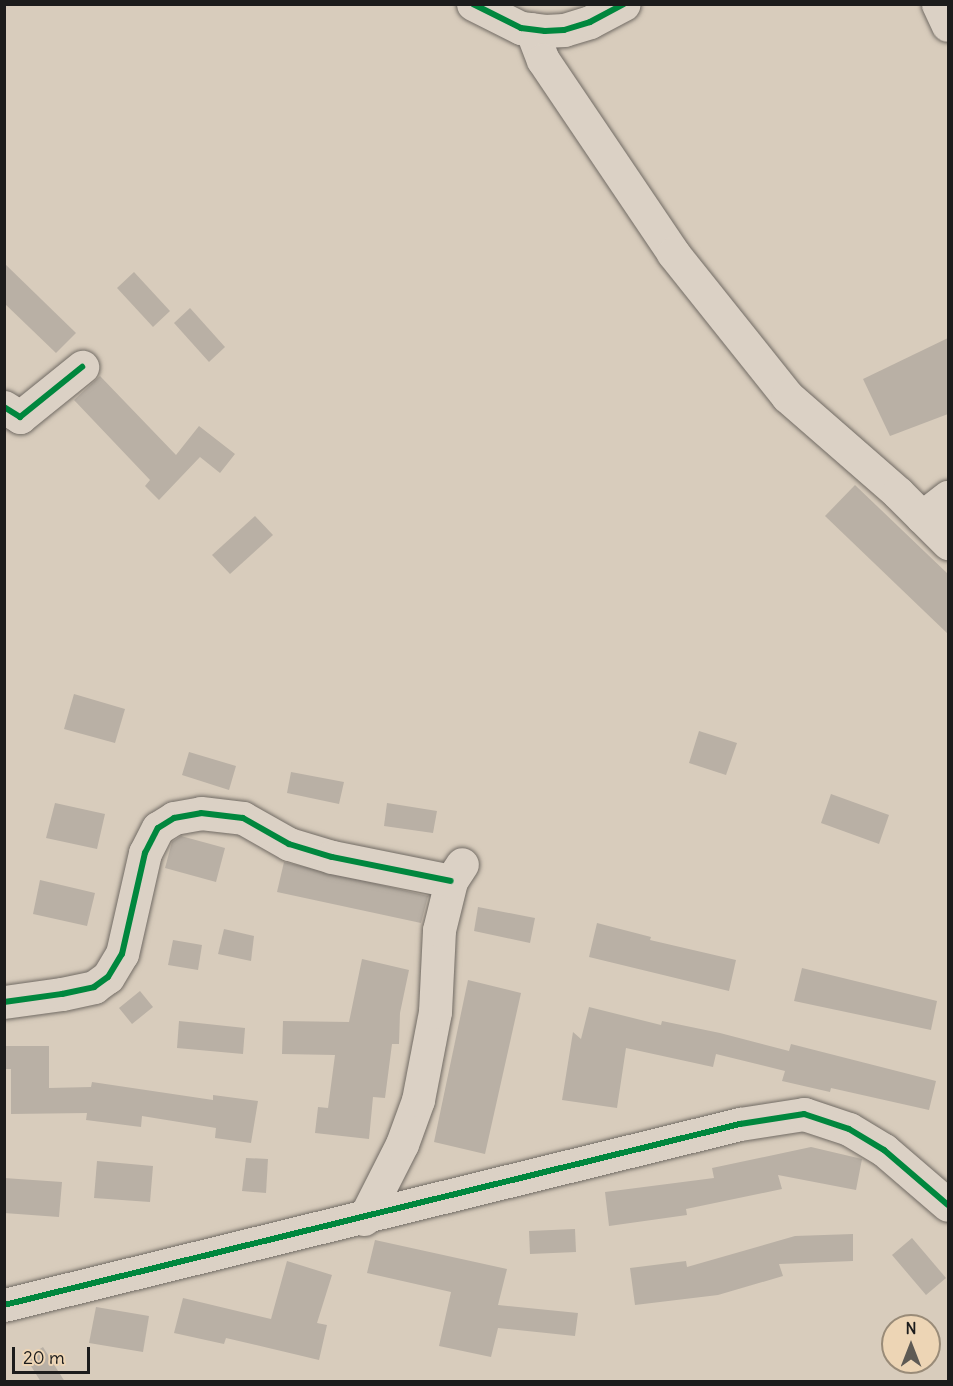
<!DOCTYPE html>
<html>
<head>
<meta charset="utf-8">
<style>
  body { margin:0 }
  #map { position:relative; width:953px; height:1386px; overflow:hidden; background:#d8ccbc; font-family:Delius,sans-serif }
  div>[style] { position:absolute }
  .building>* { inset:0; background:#b9b0a5 }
  .roads { filter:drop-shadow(0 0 2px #716b64) drop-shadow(0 0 2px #716b64) }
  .minor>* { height:33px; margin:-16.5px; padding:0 16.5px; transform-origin:16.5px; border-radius:16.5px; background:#dbd1c5 }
  .cycleway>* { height:6px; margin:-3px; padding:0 3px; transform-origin:3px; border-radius:3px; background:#00873e }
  span { translate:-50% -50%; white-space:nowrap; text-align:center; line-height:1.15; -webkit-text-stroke:6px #edd5b5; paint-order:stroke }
  .frame { position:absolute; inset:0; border:6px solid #1c1c1c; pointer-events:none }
  .north { position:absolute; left:881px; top:1314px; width:60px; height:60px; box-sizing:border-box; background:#edd5b5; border:2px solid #998b78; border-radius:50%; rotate:0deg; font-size:16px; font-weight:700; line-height:24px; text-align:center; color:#1c1c1c }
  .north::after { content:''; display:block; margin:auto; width:21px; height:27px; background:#5e5a54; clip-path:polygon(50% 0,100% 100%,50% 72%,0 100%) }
  .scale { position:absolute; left:12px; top:1347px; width:78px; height:27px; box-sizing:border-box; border:3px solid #1c1c1c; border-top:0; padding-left:8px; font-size:18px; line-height:21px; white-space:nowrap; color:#1c1c1c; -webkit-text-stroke:4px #edd5b5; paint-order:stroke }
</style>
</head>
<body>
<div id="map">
  <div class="building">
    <div style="clip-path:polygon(4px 263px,76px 333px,56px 353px,4px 303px)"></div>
    <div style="clip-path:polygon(134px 272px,170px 311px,153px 327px,117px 288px)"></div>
    <div style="clip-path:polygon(190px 308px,225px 347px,209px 362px,174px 323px)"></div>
    <div style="clip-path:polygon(948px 338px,948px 414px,890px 436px,863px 379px)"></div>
    <div style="clip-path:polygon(100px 376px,176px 455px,199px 426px,235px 454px,220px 473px,200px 457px,159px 500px,145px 486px,150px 480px,74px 400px)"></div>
    <div style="clip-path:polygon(855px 485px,948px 574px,948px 634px,825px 516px)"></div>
    <div style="clip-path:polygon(255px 516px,273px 535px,230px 574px,212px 555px)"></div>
    <div style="clip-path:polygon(74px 694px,125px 709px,115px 743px,64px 729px)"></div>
    <div style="clip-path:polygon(699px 731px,737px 743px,726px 775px,689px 763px)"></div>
    <div style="clip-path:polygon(189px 752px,236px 766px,229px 790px,182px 775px)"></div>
    <div style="clip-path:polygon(291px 772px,344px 782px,339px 804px,287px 793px)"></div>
    <div style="clip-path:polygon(831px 794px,889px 815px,879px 844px,821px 823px)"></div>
    <div style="clip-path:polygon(55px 803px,105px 814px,97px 849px,46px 838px)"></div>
    <div style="clip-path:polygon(387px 803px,437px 811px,433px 833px,384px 826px)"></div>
    <div style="clip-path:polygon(181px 836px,225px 848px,216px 882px,165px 868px,172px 842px)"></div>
    <div style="clip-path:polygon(284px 862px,428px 896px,421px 923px,277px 892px)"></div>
    <div style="clip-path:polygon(40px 880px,95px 893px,87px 926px,33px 914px)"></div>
    <div style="clip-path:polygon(478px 907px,535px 918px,530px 943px,474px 931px)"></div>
    <div style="clip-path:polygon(597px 923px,651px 937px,650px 940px,736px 960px,729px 991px,589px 957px)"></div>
    <div style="clip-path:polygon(224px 929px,254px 936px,251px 961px,218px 954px)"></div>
    <div style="clip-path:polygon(173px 940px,202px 945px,198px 970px,168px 965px)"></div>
    <div style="clip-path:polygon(362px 959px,409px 970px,400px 1013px,399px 1044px,392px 1044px,385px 1098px,373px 1097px,369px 1139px,315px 1133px,318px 1107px,328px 1108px,335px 1055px,282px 1054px,283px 1021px,349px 1022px)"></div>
    <div style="clip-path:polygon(802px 968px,937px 1001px,931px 1030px,794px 1001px)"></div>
    <div style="clip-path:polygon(468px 980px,521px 993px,485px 1154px,434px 1142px)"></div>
    <div style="clip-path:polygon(140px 991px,153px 1007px,132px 1024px,119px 1008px)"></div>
    <div style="clip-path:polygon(589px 1007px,661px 1025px,662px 1021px,720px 1033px,789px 1051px,791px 1044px,936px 1081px,929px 1110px,831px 1088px,830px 1092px,782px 1081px,785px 1071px,716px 1054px,713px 1067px,626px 1048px,617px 1108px,562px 1100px,573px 1032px,581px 1039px)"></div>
    <div style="clip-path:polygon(179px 1021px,245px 1028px,243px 1054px,177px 1048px)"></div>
    <div style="clip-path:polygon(6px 1046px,49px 1046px,49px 1088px,91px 1087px,92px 1082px,213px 1100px,213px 1095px,258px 1101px,251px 1143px,215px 1138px,216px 1128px,142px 1116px,141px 1127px,86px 1120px,87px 1113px,11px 1114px,11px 1069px,6px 1069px)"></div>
    <div style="clip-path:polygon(811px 1147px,862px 1159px,856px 1190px,778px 1175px,782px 1189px,686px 1209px,687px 1215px,609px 1226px,605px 1192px,714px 1178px,712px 1168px)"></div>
    <div style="clip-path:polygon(246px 1158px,268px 1159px,266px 1193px,242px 1191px)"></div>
    <div style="clip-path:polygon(97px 1161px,153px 1166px,150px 1202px,94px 1198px)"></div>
    <div style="clip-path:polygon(4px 1178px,62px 1182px,59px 1217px,4px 1213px)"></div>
    <div style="clip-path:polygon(575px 1229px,576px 1252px,530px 1254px,529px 1231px)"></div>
    <div style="clip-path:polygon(853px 1234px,853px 1261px,779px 1264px,783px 1276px,718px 1295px,635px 1305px,630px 1268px,686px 1261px,687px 1267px,795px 1236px)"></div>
    <div style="clip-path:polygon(912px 1238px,946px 1278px,926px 1295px,892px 1255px)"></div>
    <div style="clip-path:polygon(375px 1240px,507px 1269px,498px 1305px,578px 1313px,575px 1336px,498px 1328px,491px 1357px,439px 1346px,451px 1292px,367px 1273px)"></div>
    <div style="clip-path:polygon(287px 1261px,332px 1275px,317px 1323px,327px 1325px,319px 1360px,226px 1338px,224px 1344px,174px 1333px,183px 1298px,271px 1319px)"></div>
    <div style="clip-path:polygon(96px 1307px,149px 1316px,143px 1352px,89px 1343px)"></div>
    <div style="clip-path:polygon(43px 1347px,65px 1382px,41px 1382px,26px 1358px)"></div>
  </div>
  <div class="roads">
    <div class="minor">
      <div style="left:473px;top:4px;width:54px;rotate:26.6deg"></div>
      <div style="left:521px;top:28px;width:24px;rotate:7deg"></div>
      <div style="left:545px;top:31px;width:19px;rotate:-3deg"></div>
      <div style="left:564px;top:30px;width:27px;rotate:-17deg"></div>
      <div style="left:590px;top:22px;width:38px;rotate:-28deg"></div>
      <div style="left:938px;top:4px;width:23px;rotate:65deg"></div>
      <div style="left:531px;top:29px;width:33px;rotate:69deg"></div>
      <div style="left:543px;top:60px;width:233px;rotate:56deg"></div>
      <div style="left:673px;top:253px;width:183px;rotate:51.4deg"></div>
      <div style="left:787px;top:396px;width:147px;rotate:41.1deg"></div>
      <div style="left:898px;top:493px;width:71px;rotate:45deg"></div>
      <div style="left:4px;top:407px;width:19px;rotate:32deg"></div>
      <div style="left:20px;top:417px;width:80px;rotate:-38.9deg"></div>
      <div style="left:922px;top:517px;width:33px;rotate:-38deg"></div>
      <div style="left:4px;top:1002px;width:59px;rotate:-7.9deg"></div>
      <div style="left:62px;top:994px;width:33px;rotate:-12deg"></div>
      <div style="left:94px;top:987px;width:17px;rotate:-36deg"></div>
      <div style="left:108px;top:977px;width:27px;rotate:-59deg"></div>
      <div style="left:122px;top:954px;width:104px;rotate:-77.2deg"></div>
      <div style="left:145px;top:853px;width:28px;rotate:-63deg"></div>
      <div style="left:158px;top:828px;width:19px;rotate:-32deg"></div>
      <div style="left:174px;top:818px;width:27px;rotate:-10deg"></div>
      <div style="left:201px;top:813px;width:42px;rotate:6.8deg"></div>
      <div style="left:243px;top:818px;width:53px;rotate:29.5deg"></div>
      <div style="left:289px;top:844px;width:45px;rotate:16.8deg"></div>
      <div style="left:332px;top:857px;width:121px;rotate:11.4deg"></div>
      <div style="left:364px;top:1219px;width:84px;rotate:-63.1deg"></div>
      <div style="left:402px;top:1144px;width:47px;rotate:-70deg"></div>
      <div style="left:418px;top:1100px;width:90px;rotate:-79.1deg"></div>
      <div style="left:435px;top:1012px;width:82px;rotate:-87.2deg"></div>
      <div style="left:439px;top:930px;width:50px;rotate:-76.2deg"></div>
      <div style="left:451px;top:881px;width:20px;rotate:-57deg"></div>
      <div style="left:4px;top:1305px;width:758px;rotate:-13.82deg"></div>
      <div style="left:740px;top:1124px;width:65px;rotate:-8.9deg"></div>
      <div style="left:804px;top:1114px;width:47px;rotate:18.4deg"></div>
      <div style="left:849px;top:1129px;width:41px;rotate:31deg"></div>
      <div style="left:884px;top:1150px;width:84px;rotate:40.7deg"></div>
    </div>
  </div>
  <div class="cycleway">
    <div style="left:473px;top:4px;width:54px;rotate:26.6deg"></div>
    <div style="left:521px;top:28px;width:24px;rotate:7deg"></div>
    <div style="left:545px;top:31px;width:19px;rotate:-3deg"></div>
    <div style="left:564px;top:30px;width:27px;rotate:-17deg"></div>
    <div style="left:590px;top:22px;width:38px;rotate:-28deg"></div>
    <div style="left:4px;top:407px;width:19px;rotate:32deg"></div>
    <div style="left:20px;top:417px;width:80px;rotate:-38.9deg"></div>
    <div style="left:4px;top:1002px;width:59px;rotate:-7.9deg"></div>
    <div style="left:62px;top:994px;width:33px;rotate:-12deg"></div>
    <div style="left:94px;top:987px;width:17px;rotate:-36deg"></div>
    <div style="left:108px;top:977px;width:27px;rotate:-59deg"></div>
    <div style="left:122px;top:954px;width:104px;rotate:-77.2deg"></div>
    <div style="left:145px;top:853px;width:28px;rotate:-63deg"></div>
    <div style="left:158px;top:828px;width:19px;rotate:-32deg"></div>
    <div style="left:174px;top:818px;width:27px;rotate:-10deg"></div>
    <div style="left:201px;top:813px;width:42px;rotate:6.8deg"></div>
    <div style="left:243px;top:818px;width:53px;rotate:29.5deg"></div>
    <div style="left:289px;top:844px;width:45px;rotate:16.8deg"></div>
    <div style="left:332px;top:857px;width:121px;rotate:11.4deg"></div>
    <div style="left:4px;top:1305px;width:758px;rotate:-13.82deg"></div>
    <div style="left:740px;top:1124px;width:65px;rotate:-8.9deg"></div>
    <div style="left:804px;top:1114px;width:47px;rotate:18.4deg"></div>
    <div style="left:849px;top:1129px;width:41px;rotate:31deg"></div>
    <div style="left:884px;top:1150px;width:84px;rotate:40.7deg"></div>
  </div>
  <div class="frame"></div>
  <div class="north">N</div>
  <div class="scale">20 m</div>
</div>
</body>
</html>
